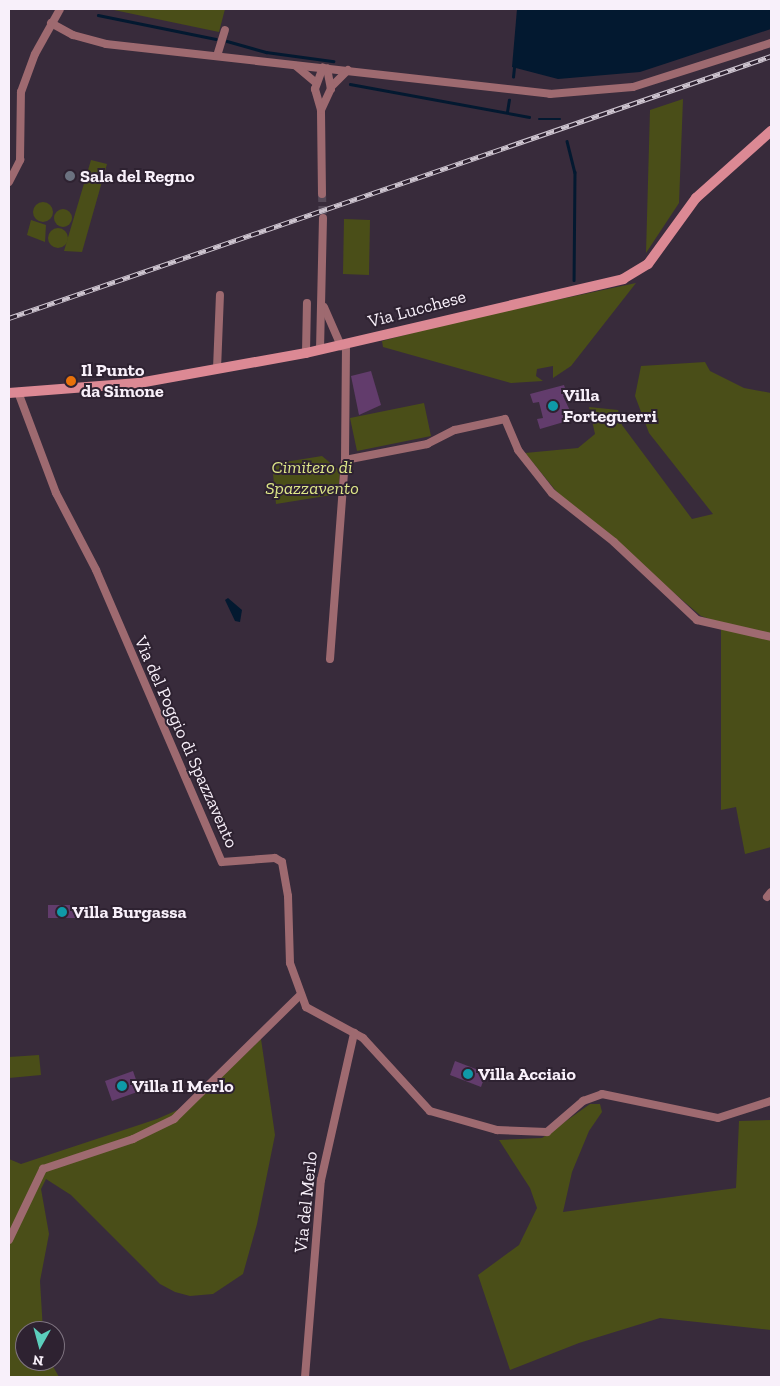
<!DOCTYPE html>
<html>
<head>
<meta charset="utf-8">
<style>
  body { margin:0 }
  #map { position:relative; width:780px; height:1386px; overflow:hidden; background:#382b3b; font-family:"Zilla Slab",serif }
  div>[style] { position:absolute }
  .green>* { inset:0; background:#4a4e18 }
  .round { border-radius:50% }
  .water>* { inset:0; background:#031930 }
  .stream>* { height:2.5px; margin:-1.25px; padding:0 1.25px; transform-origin:1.25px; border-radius:1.25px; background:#031930 }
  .building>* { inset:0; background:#623c6c }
  .street-tunnel>* { height:8px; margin-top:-4px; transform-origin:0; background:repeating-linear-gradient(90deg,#554958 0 8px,transparent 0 12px) }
  .street>* { height:8px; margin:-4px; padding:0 4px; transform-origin:4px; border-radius:4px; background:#9e6a70 }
  .secondary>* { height:10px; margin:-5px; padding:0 5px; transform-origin:5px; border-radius:5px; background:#dc8994 }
  .rail>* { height:4.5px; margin-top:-2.25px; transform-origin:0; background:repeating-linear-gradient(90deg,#2e2231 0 8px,#cdc4cf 0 16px); box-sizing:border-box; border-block:1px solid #cdc4cf }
  .dots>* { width:14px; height:14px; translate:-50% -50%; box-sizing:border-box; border:2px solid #2e2231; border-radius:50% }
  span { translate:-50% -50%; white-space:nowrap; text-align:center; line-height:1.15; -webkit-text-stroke:4px #2e2231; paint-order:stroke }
  .poi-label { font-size:18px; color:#f8f0fa; font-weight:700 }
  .left { translate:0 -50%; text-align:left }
  .street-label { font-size:18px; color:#f8f0fa }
  .park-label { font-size:18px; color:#dee788; font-style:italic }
  .frame { position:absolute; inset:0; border:10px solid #f8f0fa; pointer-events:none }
  .north { position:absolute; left:15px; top:1321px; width:50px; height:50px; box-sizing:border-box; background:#2e2231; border:1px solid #7f7481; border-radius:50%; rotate:187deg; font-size:14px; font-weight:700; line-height:20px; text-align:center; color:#f8f0fa }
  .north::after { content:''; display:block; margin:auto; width:18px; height:22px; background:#5bcebc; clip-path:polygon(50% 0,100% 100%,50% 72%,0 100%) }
</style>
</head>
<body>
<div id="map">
  <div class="green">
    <div style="clip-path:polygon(109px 9px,225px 9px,219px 32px)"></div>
    <div style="clip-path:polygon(683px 99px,679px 203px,646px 253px,650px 110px)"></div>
    <div style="clip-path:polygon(91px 160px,107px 164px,82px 252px,64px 251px)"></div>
    <div class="round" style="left:33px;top:202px;width:20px;height:20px"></div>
    <div class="round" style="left:54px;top:209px;width:18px;height:18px"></div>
    <div style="clip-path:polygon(344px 219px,370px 220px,369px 275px,343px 274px)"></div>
    <div style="clip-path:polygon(31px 220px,46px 225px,45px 242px,27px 235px)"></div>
    <div class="round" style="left:48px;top:228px;width:20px;height:20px"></div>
    <div style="clip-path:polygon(636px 283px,571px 366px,553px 378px,553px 366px,537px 369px,536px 376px,543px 381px,511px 383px,383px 347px,382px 341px,458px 321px)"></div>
    <div style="clip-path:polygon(705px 362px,710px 371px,744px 388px,771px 393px,771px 847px,745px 854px,736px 807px,721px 810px,721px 623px,701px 616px,561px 497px,525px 453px,578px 448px,595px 434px,589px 407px,618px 410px,622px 425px,692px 519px,713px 514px,649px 433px,635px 396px,641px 366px)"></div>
    <div style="clip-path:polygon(424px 403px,431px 436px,357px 451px,350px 418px)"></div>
    <div style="clip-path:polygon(322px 456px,340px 471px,338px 494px,276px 504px,272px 464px)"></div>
    <div style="clip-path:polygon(261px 1039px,275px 1135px,257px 1224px,243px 1274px,213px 1294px,190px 1296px,175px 1292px,160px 1284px,71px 1195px,46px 1179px,41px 1189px,49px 1234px,40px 1281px,43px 1331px,25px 1331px,25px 1361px,50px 1361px,59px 1377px,9px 1377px,9px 1159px,21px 1164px,157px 1119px,196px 1102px)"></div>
    <div style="clip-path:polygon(39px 1055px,41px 1075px,9px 1078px,9px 1057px)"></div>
    <div style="clip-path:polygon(590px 1104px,600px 1104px,602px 1112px,589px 1131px,572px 1172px,563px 1212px,736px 1188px,739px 1121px,771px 1120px,771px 1330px,660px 1318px,579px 1343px,510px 1370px,478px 1275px,519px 1245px,537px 1208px,530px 1188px,499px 1140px,542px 1138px)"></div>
  </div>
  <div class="water">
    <div style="clip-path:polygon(517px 9px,771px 9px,771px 29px,640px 72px,558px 79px,512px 67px)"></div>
    <div style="clip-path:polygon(228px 598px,242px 610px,240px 622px,235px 621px,225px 600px)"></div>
  </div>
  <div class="stream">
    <div style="left:98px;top:15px;width:120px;rotate:11.5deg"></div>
    <div style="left:227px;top:41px;width:41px;rotate:15.8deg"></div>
    <div style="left:266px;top:52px;width:68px;rotate:7.7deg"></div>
    <div style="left:513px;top:77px;width:9px;rotate:-84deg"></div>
    <div style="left:350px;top:84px;width:182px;rotate:10.4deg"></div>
    <div style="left:507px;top:112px;width:12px;rotate:-81deg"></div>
    <div style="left:539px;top:119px;width:21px"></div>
    <div style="left:567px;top:141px;width:32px;rotate:76deg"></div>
    <div style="left:575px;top:172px;width:108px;rotate:90.5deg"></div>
  </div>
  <div class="building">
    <div style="clip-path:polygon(371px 371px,381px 405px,359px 415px,351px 376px)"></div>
    <div style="clip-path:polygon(564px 385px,567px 394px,563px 396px,574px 419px,540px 429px,537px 419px,543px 418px,539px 402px,533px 403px,530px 394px)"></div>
    <div style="clip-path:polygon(48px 905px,76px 905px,76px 918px,48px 918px)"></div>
    <div style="clip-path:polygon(455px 1061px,486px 1073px,481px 1087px,450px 1075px)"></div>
    <div style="clip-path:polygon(133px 1071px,140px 1091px,112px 1101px,105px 1081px)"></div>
  </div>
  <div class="street-tunnel">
    <div style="left:322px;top:194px;width:24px;rotate:88deg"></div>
  </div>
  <div class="street">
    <div style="left:51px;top:23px;width:25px;rotate:29deg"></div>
    <div style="left:73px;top:35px;width:34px;rotate:15deg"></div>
    <div style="left:106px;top:44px;width:447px;rotate:6.4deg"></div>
    <div style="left:550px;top:94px;width:83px;rotate:-4.8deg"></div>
    <div style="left:633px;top:87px;width:145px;rotate:-17.7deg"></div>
    <div style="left:217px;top:56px;width:27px;rotate:-73deg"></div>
    <div style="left:296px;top:66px;width:26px;rotate:40deg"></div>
    <div style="left:331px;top:87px;width:24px;rotate:-45deg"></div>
    <div style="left:321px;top:110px;width:23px;rotate:-65deg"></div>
    <div style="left:331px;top:89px;width:21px;rotate:-101deg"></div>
    <div style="left:9px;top:182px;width:25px;rotate:-63deg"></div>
    <div style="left:20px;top:160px;width:68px;rotate:-89.2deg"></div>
    <div style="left:21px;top:92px;width:40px;rotate:-69.8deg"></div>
    <div style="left:35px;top:54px;width:51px;rotate:-60.9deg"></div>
    <div style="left:322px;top:194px;width:84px;rotate:-90.7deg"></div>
    <div style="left:321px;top:110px;width:22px;rotate:-106deg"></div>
    <div style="left:315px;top:89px;width:23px;rotate:-70deg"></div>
    <div style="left:324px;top:307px;width:43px;rotate:66.4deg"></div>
    <div style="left:320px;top:350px;width:132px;rotate:-88.7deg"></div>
    <div style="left:306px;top:353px;width:50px;rotate:-88.9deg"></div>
    <div style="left:217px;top:369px;width:74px;rotate:-87.7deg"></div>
    <div style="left:18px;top:392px;width:108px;rotate:69.4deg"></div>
    <div style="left:56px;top:493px;width:87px;rotate:62.5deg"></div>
    <div style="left:96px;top:570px;width:318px;rotate:66.7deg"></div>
    <div style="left:222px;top:862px;width:53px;rotate:-4.3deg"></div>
    <div style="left:275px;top:858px;width:8px;rotate:30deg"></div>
    <div style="left:282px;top:862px;width:35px;rotate:80deg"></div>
    <div style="left:288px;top:896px;width:67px;rotate:88.3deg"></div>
    <div style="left:290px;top:963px;width:47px;rotate:70deg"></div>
    <div style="left:306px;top:1007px;width:65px;rotate:28.5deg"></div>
    <div style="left:363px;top:1038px;width:99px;rotate:47.5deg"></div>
    <div style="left:430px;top:1111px;width:70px;rotate:15.8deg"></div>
    <div style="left:497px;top:1130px;width:50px;rotate:2.3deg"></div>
    <div style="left:547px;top:1132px;width:48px;rotate:-40.7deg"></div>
    <div style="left:583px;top:1101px;width:20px;rotate:-20deg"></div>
    <div style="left:602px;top:1094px;width:118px;rotate:11.7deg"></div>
    <div style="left:718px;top:1118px;width:56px;rotate:-17.8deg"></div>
    <div style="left:345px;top:460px;width:84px;rotate:-11deg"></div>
    <div style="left:427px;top:444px;width:31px;rotate:-27deg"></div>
    <div style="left:455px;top:430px;width:51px;rotate:-12.4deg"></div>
    <div style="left:505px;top:419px;width:34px;rotate:67deg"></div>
    <div style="left:518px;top:450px;width:55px;rotate:51.7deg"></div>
    <div style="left:552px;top:493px;width:79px;rotate:38.3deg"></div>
    <div style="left:614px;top:542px;width:114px;rotate:43.2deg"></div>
    <div style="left:697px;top:620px;width:76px;rotate:12.9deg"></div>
    <div style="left:330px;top:659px;width:200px;rotate:-85.7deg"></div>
    <div style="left:345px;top:460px;width:115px;rotate:-89.5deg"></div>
    <div style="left:767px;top:897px;width:6px;rotate:-51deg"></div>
    <div style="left:9px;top:1240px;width:79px;rotate:-64.4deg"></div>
    <div style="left:43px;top:1169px;width:95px;rotate:-18.4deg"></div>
    <div style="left:133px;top:1139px;width:46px;rotate:-26deg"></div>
    <div style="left:174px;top:1119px;width:178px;rotate:-44.5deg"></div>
    <div style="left:305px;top:1377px;width:198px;rotate:-85.4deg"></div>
    <div style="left:321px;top:1180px;width:151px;rotate:-77.3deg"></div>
  </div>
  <div class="secondary">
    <div style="left:9px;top:393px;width:130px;rotate:-4.4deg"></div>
    <div style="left:139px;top:383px;width:170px;rotate:-10.2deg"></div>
    <div style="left:306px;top:353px;width:326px;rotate:-13.1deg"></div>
    <div style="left:623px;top:279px;width:29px;rotate:-31deg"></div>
    <div style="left:648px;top:264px;width:82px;rotate:-54deg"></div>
    <div style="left:696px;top:198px;width:101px;rotate:-41.8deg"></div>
  </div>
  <div class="rail">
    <div style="left:9px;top:318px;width:806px;rotate:-18.97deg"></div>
  </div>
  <div class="dots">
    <div style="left:70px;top:176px;background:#6b7280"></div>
    <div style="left:71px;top:381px;background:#e8710a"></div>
    <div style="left:553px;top:406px;background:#0f9aa8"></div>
    <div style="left:62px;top:912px;background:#0f9aa8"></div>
    <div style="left:468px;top:1074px;background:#0f9aa8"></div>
    <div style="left:122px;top:1086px;background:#0f9aa8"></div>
  </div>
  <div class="poi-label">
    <span class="left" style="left:80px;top:176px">Sala del Regno</span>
    <span class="left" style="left:81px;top:381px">Il Punto<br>da Simone</span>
    <span class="left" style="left:563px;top:406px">Villa<br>Forteguerri</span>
    <span class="left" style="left:72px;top:912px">Villa Burgassa</span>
    <span class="left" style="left:478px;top:1074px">Villa Acciaio</span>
    <span class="left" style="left:132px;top:1086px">Villa Il Merlo</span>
  </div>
  <div class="street-label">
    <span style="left:417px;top:309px;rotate:-15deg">Via Lucchese</span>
    <span style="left:186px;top:742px;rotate:66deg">Via del Poggio di Spazzavento</span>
    <span style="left:306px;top:1202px;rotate:-84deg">Via del Merlo</span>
  </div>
  <div class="park-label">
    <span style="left:312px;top:478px">Cimitero di<br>Spazzavento</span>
  </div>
  <div class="frame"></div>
  <div class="north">N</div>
</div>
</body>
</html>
